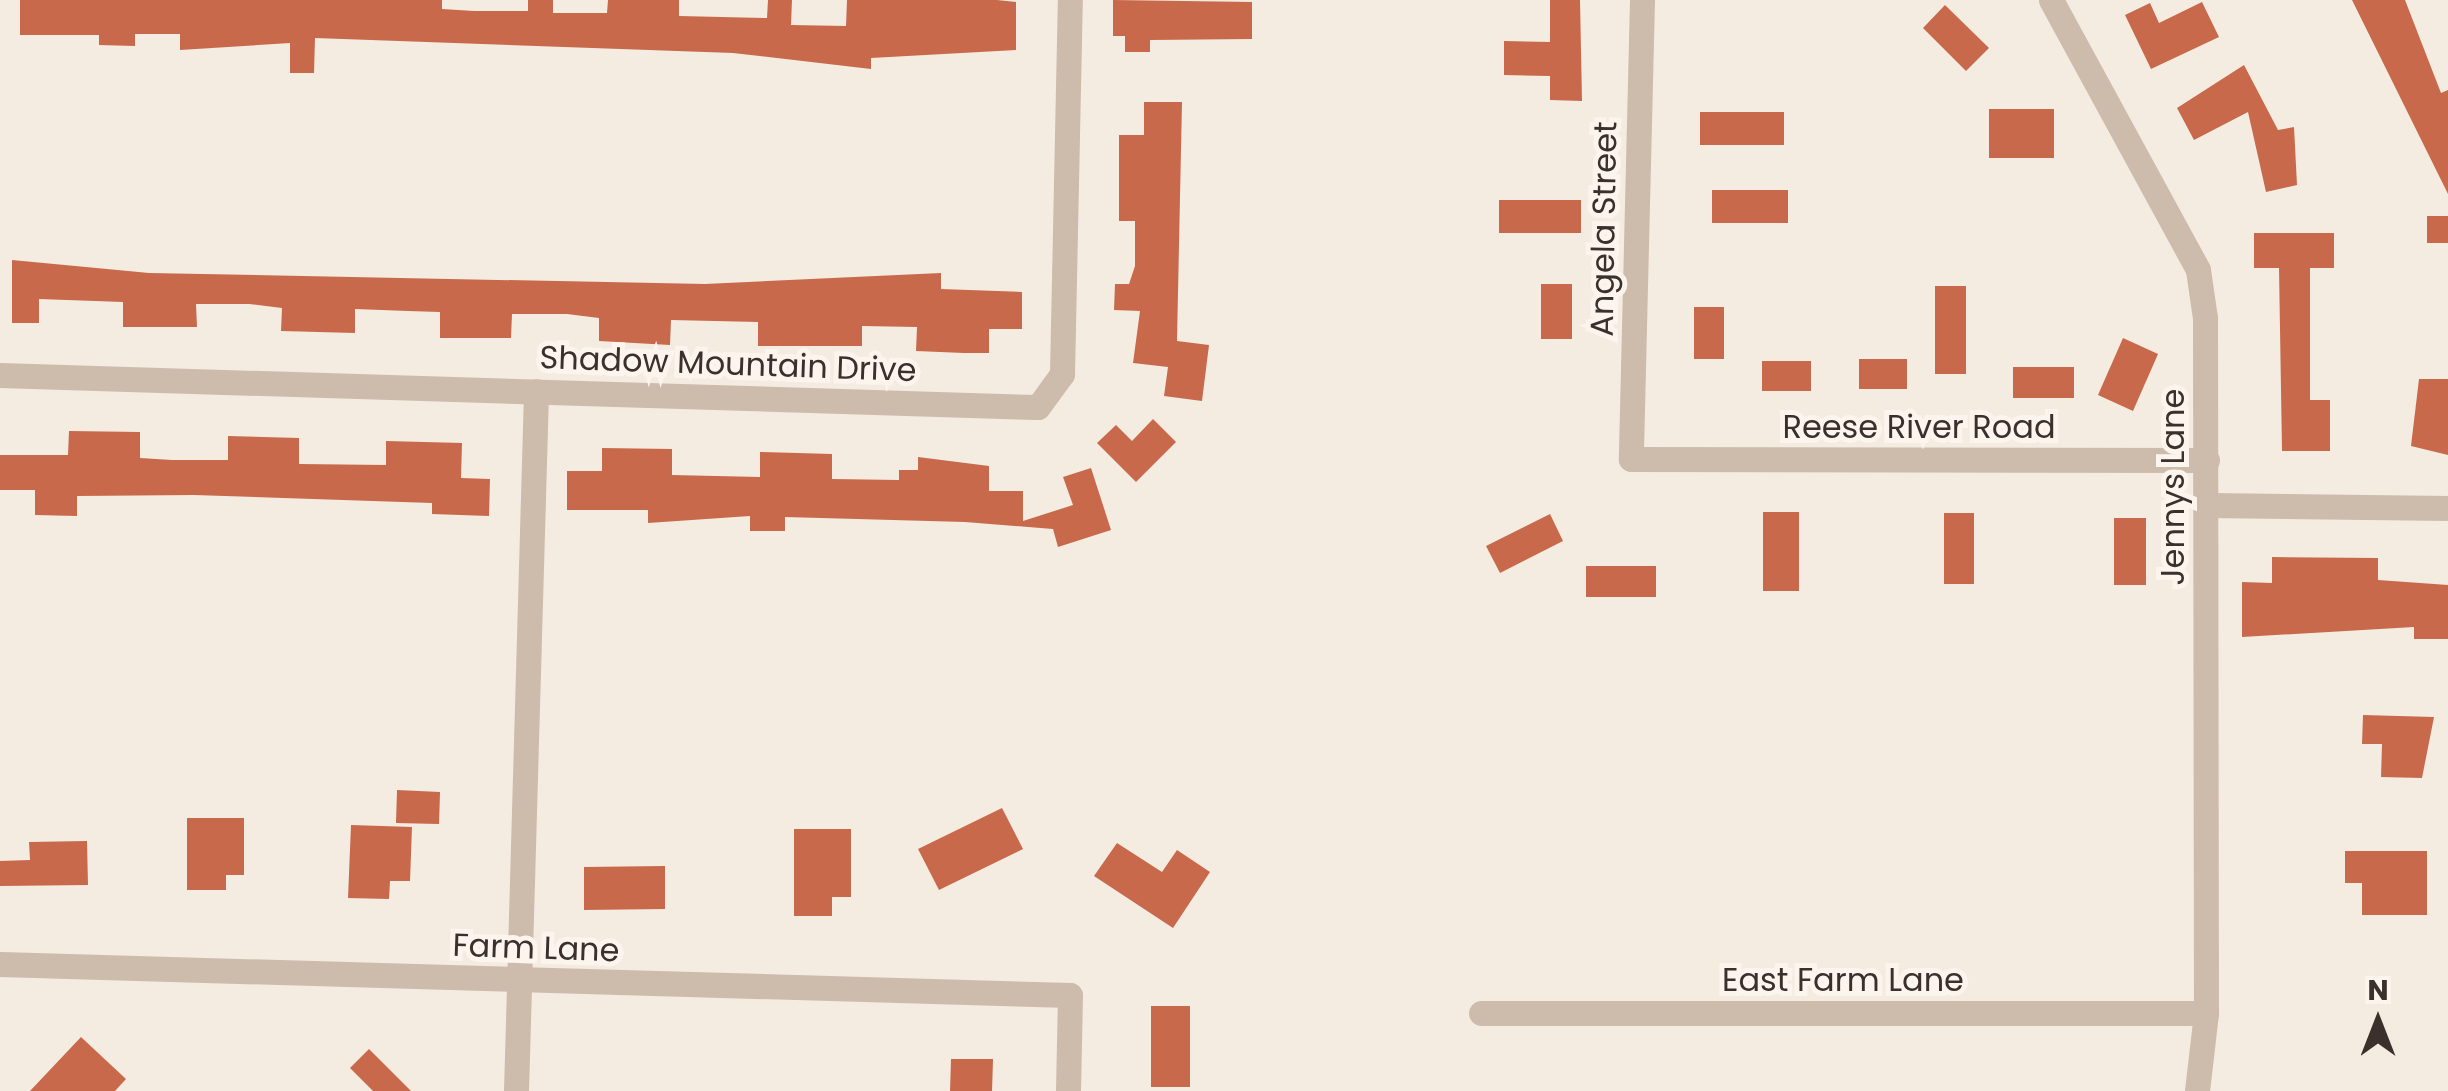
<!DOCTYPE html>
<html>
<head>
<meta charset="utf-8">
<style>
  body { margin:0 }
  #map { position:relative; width:2448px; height:1091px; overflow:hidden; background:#f4ebe1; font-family:Poppins,sans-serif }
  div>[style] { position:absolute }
  .building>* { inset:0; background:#c8694b }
  .minor>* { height:25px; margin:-12.5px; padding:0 12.5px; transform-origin:12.5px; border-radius:12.5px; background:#cdbbac }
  span { translate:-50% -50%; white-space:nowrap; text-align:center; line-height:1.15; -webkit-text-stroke:10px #fbf5ee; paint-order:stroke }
  .street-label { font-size:32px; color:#3b302b }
  .north { position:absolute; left:2328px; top:971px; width:100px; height:100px; -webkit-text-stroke:8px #fbf5ee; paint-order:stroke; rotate:0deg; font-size:28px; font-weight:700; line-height:40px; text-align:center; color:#3b302b }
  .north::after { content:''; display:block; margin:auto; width:35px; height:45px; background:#3b302b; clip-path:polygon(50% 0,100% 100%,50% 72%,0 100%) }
</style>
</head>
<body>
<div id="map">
  <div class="building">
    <div style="clip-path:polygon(20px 0,442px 0,442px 9px,474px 11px,528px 11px,528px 0,553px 0,553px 13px,607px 13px,608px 0,679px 0,679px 16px,767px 18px,768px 0,792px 0,791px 25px,846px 26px,847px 0,997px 0,1016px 2px,1016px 50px,871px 58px,871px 69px,733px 53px,315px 38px,314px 73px,290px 73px,290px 43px,180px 50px,180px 34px,135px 34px,135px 46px,99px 45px,99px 35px,20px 35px)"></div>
    <div style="clip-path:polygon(1113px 0,1252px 2px,1252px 39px,1150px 40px,1150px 52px,1125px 52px,1125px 36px,1113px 36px)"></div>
    <div style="clip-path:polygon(1550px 0,1580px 0,1582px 101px,1550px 100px,1550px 76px,1504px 75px,1504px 41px,1550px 42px)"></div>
    <div style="clip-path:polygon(2352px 0,2405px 0,2441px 93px,2448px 90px,2448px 194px)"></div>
    <div style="clip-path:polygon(2202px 2px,2219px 37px,2151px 69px,2125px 15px,2150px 3px,2159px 23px)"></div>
    <div style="clip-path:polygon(1945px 5px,1989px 48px,1966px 71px,1923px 28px)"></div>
    <div style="clip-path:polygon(2244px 65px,2278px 130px,2294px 127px,2297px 185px,2266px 192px,2248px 112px,2194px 140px,2177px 108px)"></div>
    <div style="clip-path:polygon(1144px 102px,1182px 102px,1177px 341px,1209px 345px,1202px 401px,1164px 396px,1168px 367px,1133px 363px,1140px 311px,1114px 310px,1115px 284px,1129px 284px,1135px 266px,1135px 221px,1119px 221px,1119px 135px,1144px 135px)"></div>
    <div style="clip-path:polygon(1989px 109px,2054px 109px,2054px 158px,1989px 158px)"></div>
    <div style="clip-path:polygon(1700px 112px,1784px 112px,1784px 145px,1700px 145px)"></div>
    <div style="clip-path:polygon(1712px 190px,1788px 190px,1788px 223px,1712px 223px)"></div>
    <div style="clip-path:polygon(1499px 200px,1581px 200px,1581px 233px,1499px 233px)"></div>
    <div style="clip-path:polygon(2427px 216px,2448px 216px,2448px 243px,2427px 243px)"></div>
    <div style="clip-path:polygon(2254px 233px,2334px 233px,2334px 268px,2310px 268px,2310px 400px,2330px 400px,2330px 451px,2282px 451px,2279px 268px,2254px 268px)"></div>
    <div style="clip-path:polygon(12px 260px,149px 273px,705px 284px,941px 273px,941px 289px,1022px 292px,1022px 329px,989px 329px,989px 353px,964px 353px,916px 351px,917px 327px,862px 326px,862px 346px,758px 346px,758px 322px,671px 320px,670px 345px,599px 341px,599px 318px,567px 314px,512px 314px,511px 338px,440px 338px,440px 312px,408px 311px,355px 309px,355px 333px,281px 331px,282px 308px,249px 304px,196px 304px,197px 327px,123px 327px,123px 302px,39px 299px,39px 323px,12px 323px)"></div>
    <div style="clip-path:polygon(1541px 284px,1572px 284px,1572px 339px,1541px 339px)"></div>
    <div style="clip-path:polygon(1935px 286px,1966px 286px,1966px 374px,1935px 374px)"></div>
    <div style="clip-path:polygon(1694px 307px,1724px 307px,1724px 359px,1694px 359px)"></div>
    <div style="clip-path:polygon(2123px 338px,2158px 354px,2133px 411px,2098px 395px)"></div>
    <div style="clip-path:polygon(1859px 359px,1907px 359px,1907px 389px,1859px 389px)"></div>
    <div style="clip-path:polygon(1762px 361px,1811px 361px,1811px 391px,1762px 391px)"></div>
    <div style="clip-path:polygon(2013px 367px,2074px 367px,2074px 398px,2013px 398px)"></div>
    <div style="clip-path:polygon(2419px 379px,2448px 379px,2448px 455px,2411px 446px)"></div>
    <div style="clip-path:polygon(1153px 419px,1176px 442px,1136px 482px,1097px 443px,1116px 425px,1132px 441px)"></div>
    <div style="clip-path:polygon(69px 431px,140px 432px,140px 458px,172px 460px,228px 460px,228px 436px,299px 438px,299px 464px,386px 465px,386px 441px,462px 443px,461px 478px,490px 479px,489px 516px,432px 514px,432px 503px,194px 495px,77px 496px,77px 516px,35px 515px,35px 490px,0 490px,0 455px,68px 455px)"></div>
    <div style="clip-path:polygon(602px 448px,672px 449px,672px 475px,760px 477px,760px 452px,832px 454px,832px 479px,899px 480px,899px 470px,918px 470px,918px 457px,989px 466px,989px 491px,1023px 491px,1023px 521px,1073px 505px,1063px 477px,1091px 468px,1111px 530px,1058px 547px,1053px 529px,965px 522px,785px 517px,785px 531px,750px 531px,750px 516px,648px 523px,648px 510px,567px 510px,567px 471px,602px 471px)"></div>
    <div style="clip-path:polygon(1763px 512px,1799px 512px,1799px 591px,1763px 591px)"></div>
    <div style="clip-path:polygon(1944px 513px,1974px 513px,1974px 584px,1944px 584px)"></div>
    <div style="clip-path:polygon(1550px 514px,1563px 541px,1500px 573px,1486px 546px)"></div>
    <div style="clip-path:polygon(2114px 518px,2146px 518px,2146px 585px,2114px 585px)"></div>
    <div style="clip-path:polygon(2272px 557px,2378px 558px,2378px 580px,2448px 585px,2448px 639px,2414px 639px,2414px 627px,2242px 637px,2242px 582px,2272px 583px)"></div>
    <div style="clip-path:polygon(1586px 566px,1656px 566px,1656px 597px,1586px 597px)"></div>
    <div style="clip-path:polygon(2363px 715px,2434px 717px,2422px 778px,2381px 777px,2382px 744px,2362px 744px)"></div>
    <div style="clip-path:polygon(397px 790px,440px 792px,439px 824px,396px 823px)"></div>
    <div style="clip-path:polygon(1002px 808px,1023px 849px,939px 890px,918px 849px)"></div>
    <div style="clip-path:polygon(187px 818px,244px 818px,244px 875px,226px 875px,226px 890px,187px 890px)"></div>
    <div style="clip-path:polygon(351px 825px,412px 827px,410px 881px,390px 881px,389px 899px,348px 898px)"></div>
    <div style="clip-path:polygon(794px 829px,851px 829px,851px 897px,832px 897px,832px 916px,794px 916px)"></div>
    <div style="clip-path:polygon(87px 841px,88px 885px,0 886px,0 861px,30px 860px,29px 842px)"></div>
    <div style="clip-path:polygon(1117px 843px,1162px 872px,1177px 850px,1210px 872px,1173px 928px,1094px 876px)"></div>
    <div style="clip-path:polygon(2345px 851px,2427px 851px,2427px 915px,2362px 915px,2362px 883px,2345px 883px)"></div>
    <div style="clip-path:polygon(665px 866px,665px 909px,584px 910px,584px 867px)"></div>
    <div style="clip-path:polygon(1151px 1006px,1190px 1006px,1190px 1087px,1151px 1087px)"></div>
    <div style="clip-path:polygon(81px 1037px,126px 1079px,115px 1091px,30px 1091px)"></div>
    <div style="clip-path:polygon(369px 1049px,411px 1091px,373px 1091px,350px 1068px)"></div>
    <div style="clip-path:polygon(951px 1059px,993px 1059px,992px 1091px,950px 1091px)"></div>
  </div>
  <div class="minor">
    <div style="left:1642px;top:0;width:459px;rotate:91.4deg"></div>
    <div style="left:1631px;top:459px;width:576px;rotate:0.1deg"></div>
    <div style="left:2051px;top:0;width:307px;rotate:61.4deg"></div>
    <div style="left:2198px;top:270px;width:49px;rotate:81.7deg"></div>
    <div style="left:2205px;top:318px;width:695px;rotate:89.92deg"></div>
    <div style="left:2206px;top:1013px;width:79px;rotate:96.6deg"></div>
    <div style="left:0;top:375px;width:1038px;rotate:1.77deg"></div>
    <div style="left:1038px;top:407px;width:41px;rotate:-54deg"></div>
    <div style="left:1062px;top:374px;width:374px;rotate:-88.8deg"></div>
    <div style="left:2207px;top:505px;width:241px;rotate:0.7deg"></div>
    <div style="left:0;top:964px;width:1070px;rotate:1.66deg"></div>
    <div style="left:1070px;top:995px;width:96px;rotate:91.2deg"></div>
    <div style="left:1481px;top:1013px;width:725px"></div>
    <div style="left:516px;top:1091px;width:700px;rotate:-88.36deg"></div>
  </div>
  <div class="street-label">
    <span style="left:1604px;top:229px;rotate:-89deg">Angela Street</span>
    <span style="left:728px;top:364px;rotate:2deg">Shadow Mountain Drive</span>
    <span style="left:1919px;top:427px">Reese River Road</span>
    <span style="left:2173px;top:487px;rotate:-90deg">Jennys Lane</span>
    <span style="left:536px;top:948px;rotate:2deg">Farm Lane</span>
    <span style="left:1843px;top:980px">East Farm Lane</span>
  </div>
  <div class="north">N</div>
</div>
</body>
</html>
